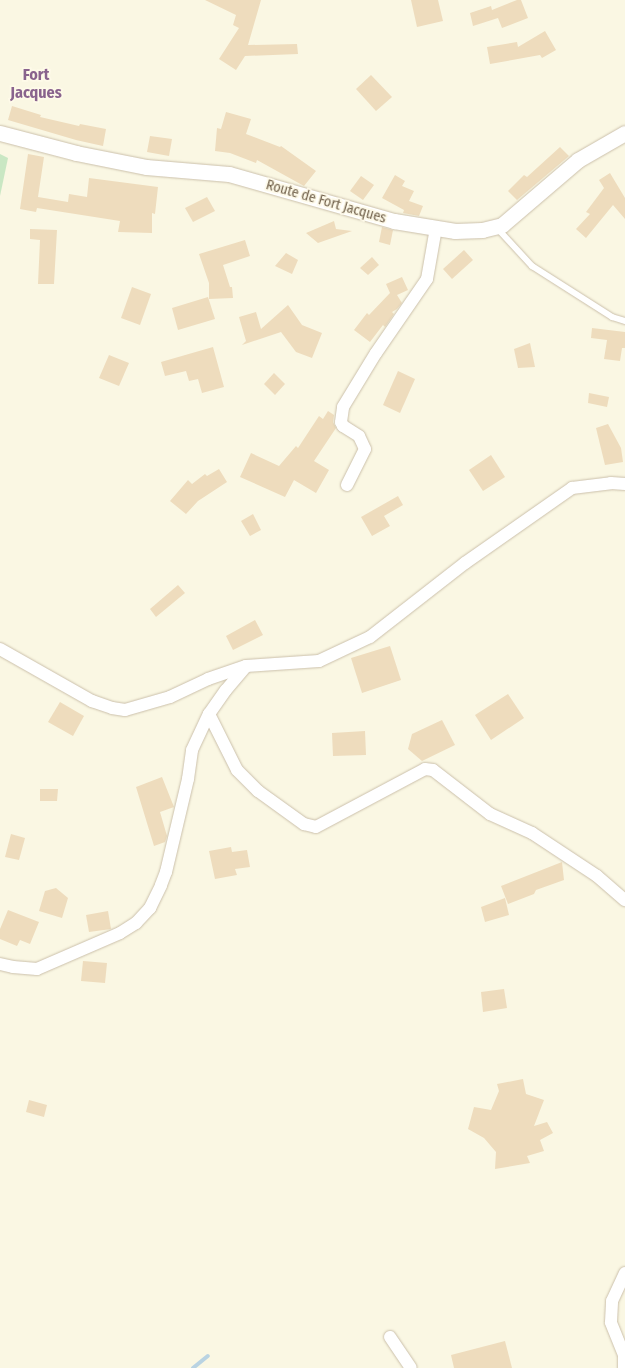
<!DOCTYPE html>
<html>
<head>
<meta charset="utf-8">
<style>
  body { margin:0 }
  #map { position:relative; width:625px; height:1368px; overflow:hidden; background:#faf7e3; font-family:"Fira Sans Condensed",sans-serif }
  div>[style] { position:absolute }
  .green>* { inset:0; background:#c9e7c3 }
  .stream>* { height:4px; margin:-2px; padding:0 2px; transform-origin:2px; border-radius:2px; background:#b9d3e2 }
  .building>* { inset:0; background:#eedcbd }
  .roads { filter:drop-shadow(0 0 1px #cbc0ab) drop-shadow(0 0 1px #cbc0ab) }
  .service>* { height:6px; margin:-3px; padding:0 3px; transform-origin:3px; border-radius:3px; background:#fff }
  .minor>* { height:12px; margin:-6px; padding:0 6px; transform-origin:6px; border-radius:6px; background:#fff }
  .tertiary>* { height:15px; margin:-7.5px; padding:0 7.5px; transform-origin:7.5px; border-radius:7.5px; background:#fff }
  span { translate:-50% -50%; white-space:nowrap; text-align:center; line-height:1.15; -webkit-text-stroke:3.5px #fefae9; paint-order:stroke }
  .street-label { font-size:14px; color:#71614b }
  .quarter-label { font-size:16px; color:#89638d; font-weight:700 }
</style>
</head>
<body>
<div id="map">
  <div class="green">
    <div style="clip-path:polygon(0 154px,8px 158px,0 196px)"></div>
  </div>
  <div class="stream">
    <div style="left:193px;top:1368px;width:19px;rotate:-39deg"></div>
  </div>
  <div class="building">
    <div style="clip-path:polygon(205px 0,261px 0,248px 45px,297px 44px,298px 54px,245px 56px,236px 70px,219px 59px,239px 28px,233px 25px,236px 15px)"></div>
    <div style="clip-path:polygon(411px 0,438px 0,443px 21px,417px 27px)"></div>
    <div style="clip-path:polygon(517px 0,521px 0,528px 18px,502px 28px,498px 18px,473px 26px,470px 13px,491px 6px,492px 10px)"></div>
    <div style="clip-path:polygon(545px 31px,556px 50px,542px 58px,540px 55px,490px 64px,487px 47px,517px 42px,518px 47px)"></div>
    <div style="clip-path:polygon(371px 75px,392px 97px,376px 111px,356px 89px)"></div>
    <div style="clip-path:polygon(12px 106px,41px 115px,40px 117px,79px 126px,80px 124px,106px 129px,103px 146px,76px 140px,8px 120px)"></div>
    <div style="clip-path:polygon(226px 112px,251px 119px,246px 134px,280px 147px,281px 146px,316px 171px,304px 186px,257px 160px,256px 163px,230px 153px,215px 151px,217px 128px,221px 129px)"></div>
    <div style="clip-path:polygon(150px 136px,172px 139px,169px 156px,147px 152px)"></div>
    <div style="clip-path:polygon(560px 147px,569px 156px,517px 200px,508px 191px,524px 175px,527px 177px)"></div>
    <div style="clip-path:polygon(28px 154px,44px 157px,38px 197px,68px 202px,69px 194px,87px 197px,89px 178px,158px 187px,155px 214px,152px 213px,152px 233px,118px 232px,120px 221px,37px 208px,36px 212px,20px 209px)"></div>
    <div style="clip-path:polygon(610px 173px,625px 198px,625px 219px,613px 205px,586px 238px,576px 229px,590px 214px,586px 212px,604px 188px,599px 180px)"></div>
    <div style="clip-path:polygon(395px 175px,405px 181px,402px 186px,414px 191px,409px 201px,423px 206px,419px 216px,403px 213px,404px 210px,382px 198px)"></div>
    <div style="clip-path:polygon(361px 176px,374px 185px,363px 200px,350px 191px)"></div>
    <div style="clip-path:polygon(207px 197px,215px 211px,193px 222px,185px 208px)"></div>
    <div style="clip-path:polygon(334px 221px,336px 229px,352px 231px,318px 243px,306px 233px)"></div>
    <div style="clip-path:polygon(382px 227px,393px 230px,390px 245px,379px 242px)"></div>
    <div style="clip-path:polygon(30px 229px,57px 230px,54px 284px,38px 284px,40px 240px,30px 239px)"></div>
    <div style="clip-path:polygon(245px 240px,250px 256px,223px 265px,230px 287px,232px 287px,233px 298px,209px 299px,209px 283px,199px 254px)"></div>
    <div style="clip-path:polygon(464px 250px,473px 260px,452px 279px,443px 269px)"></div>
    <div style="clip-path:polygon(286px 253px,298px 260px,292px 274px,275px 266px)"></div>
    <div style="clip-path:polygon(372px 257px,379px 265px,368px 275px,360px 268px)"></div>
    <div style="clip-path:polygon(402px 277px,408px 290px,397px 295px,402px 303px,397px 309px,392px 312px,394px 314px,385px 327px,383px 325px,370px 342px,354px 330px,367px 313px,369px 315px,390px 293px,386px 284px)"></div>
    <div style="clip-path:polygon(132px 287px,151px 294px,140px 325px,121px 318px)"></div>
    <div style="clip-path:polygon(208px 297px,215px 319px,178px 330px,172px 308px)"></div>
    <div style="clip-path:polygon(288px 305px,302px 325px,322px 333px,312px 358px,296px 352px,281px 332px,242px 345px,246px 341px,239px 317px,256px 312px,261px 329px)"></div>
    <div style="clip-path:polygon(592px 328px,625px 332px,625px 348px,622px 348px,620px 361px,604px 359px,607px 340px,591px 338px)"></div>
    <div style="clip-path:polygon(530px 343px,535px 367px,518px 368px,514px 349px)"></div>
    <div style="clip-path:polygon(213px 347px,224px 387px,202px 393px,198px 379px,189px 381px,186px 371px,165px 376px,161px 362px)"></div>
    <div style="clip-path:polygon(109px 355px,129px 363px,119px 386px,99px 378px)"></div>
    <div style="clip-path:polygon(398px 371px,415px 379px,400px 413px,383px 405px)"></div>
    <div style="clip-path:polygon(274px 373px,285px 384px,275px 395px,264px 384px)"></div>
    <div style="clip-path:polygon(589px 393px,609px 397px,607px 407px,588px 403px)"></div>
    <div style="clip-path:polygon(328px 411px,334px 415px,333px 422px,336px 428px,314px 461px,329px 470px,316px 493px,294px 480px,285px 497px,240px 477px,251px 453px,279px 466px,296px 446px,298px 448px,319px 416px,323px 419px)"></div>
    <div style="clip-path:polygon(608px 424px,621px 448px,623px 462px,605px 465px,596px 428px)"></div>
    <div style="clip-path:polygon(491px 455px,505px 477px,483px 491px,469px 470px)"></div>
    <div style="clip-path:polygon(219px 469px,227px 482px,198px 501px,186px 514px,170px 501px,188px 480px,192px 484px,205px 474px,207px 476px)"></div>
    <div style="clip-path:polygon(398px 496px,403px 505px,384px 516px,390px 526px,372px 536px,361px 517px)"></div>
    <div style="clip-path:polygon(253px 514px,261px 530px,250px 536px,241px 521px)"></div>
    <div style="clip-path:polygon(178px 585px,185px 593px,156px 617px,150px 609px)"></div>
    <div style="clip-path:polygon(255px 620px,263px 635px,233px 650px,226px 636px)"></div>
    <div style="clip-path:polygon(390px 646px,401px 680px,362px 693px,351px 658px)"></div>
    <div style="clip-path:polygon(508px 694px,524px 718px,491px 740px,475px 715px)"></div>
    <div style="clip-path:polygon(60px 702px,84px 716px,73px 736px,48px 722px)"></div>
    <div style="clip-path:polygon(442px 720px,455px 745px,422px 761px,408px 749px,412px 734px)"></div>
    <div style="clip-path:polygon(365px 731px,366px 755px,333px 756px,332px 733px)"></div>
    <div style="clip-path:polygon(162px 777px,174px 807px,160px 812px,167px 836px,165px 842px,154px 846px,136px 787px)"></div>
    <div style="clip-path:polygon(40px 789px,58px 789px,57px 801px,40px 801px)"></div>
    <div style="clip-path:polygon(11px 834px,25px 838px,19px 860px,5px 857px)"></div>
    <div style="clip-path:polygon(231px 847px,232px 852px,247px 850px,250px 867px,235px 869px,237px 875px,215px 879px,209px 851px)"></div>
    <div style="clip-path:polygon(562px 862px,564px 880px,536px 890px,534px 894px,508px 904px,501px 886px)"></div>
    <div style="clip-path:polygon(56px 888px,68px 898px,62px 918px,39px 911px,45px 891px)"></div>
    <div style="clip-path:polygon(505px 898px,509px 915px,485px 922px,481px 907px)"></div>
    <div style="clip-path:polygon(8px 910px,39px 922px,30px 944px,20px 940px,17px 946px,0 939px,0 929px)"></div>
    <div style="clip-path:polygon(108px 911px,111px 929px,89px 932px,86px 915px)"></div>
    <div style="clip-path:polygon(83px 961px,107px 963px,105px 983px,81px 981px)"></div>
    <div style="clip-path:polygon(504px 989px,507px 1008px,483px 1012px,481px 992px)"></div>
    <div style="clip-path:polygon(523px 1079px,526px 1094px,544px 1100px,534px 1126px,547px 1122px,553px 1133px,540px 1140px,544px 1151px,527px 1156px,530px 1163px,495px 1169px,496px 1152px,484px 1138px,468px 1129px,474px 1107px,491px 1110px,499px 1091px,497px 1084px)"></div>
    <div style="clip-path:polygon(29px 1100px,47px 1105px,44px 1117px,26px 1112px)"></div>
    <div style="clip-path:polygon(505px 1341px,512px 1368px,454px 1368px,451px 1355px)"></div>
  </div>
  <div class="roads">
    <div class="service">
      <div style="left:497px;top:228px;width:52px;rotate:47.4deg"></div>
      <div style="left:532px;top:266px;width:95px;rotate:32.5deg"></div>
      <div style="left:612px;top:317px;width:14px;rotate:17deg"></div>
    </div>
    <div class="minor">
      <div style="left:347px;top:485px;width:40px;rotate:-63.4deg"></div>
      <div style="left:365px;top:449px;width:14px;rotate:-115deg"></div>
      <div style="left:359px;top:436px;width:19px;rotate:-148deg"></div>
      <div style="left:343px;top:426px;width:4px;rotate:-117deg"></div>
      <div style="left:341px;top:422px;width:15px;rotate:-82deg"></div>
      <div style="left:343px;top:407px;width:63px;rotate:-58.6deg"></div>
      <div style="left:376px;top:353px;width:90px;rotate:-55.4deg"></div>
      <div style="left:427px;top:279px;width:52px;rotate:-80deg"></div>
      <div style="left:0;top:649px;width:106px;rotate:29.5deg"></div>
      <div style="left:92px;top:701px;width:21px;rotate:19deg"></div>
      <div style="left:112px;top:708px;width:13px;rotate:9deg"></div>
      <div style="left:125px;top:710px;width:47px;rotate:-16.1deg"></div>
      <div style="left:170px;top:697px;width:42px;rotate:-25.3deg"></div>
      <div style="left:208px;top:679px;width:40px;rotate:-18.9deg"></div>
      <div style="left:246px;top:666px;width:73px;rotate:-3.9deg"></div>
      <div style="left:319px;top:661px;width:56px;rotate:-25.2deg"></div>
      <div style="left:370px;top:637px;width:120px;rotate:-37.9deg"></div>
      <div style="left:465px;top:563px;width:131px;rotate:-35deg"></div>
      <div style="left:572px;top:488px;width:39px;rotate:-7deg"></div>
      <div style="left:611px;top:483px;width:14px;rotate:4deg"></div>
      <div style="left:209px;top:714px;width:63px;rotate:63.4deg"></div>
      <div style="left:237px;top:770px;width:30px;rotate:45deg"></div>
      <div style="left:258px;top:791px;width:57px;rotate:35.7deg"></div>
      <div style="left:304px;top:824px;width:12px;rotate:14deg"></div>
      <div style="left:316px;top:827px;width:123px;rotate:-28deg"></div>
      <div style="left:425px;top:769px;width:8px;rotate:7deg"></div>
      <div style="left:433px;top:770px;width:72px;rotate:37.7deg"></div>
      <div style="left:490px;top:814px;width:46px;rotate:24.3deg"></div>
      <div style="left:532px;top:833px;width:78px;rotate:33.5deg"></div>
      <div style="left:597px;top:876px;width:37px;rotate:41deg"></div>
      <div style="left:0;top:964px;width:13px;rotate:13deg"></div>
      <div style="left:13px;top:967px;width:24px;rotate:5deg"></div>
      <div style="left:37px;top:969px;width:90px;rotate:-23.4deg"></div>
      <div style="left:120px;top:933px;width:19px;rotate:-32deg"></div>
      <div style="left:136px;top:923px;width:21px;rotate:-47deg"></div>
      <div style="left:150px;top:908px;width:25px;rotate:-64deg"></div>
      <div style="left:161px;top:885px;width:14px;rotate:-69deg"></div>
      <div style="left:166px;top:872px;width:96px;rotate:-76.7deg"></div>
      <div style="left:188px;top:779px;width:29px;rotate:-82deg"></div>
      <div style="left:192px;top:750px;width:40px;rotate:-65deg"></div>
      <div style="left:209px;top:714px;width:29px;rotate:-55deg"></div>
      <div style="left:226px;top:690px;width:30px;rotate:-50deg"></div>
      <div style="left:390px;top:1337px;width:37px;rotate:56deg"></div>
      <div style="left:624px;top:1368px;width:13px;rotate:-90deg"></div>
      <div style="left:624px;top:1355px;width:35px;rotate:-112deg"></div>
      <div style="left:611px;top:1322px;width:21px;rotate:-87deg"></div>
      <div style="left:612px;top:1301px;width:31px;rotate:-65deg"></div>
    </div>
    <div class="tertiary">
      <div style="left:0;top:133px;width:79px;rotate:14.7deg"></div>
      <div style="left:76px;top:153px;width:71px;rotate:11.3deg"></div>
      <div style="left:146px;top:167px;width:83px;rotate:4.8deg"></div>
      <div style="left:229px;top:174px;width:172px;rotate:15.9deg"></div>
      <div style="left:394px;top:221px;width:62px;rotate:9.3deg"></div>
      <div style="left:455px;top:231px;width:27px;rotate:-2deg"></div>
      <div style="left:482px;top:230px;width:21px;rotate:-14deg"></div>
      <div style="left:502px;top:225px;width:100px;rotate:-40.5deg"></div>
      <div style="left:578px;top:160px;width:54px;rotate:-29.9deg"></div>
    </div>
  </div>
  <div class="street-label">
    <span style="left:326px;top:202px;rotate:16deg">Route de Fort Jacques</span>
  </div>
  <div class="quarter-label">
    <span style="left:36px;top:84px">Fort<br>Jacques</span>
  </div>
</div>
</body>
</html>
